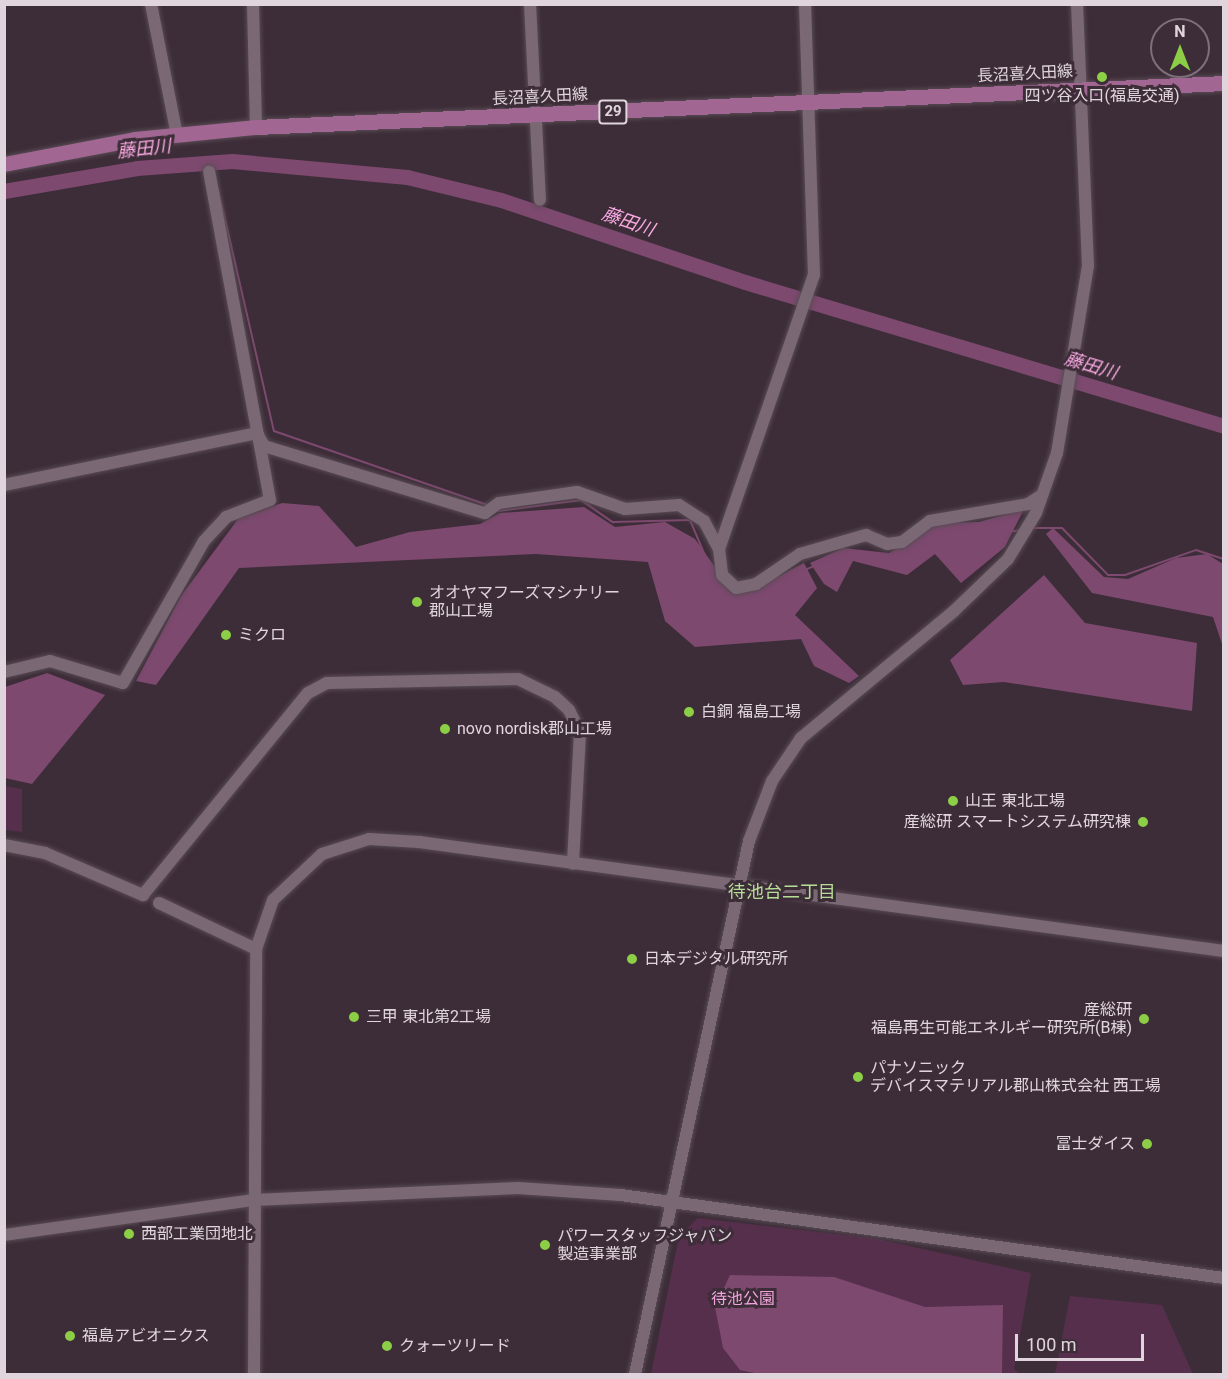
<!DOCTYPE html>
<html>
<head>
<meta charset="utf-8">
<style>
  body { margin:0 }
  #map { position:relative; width:1228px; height:1379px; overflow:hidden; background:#3d2d38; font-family:Roboto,"Noto Sans JP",sans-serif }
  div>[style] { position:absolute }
  .green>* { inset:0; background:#552f4b }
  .forest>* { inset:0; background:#7d496f }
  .stream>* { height:2px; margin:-1px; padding:0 1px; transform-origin:1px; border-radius:1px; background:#7d496f }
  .river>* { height:15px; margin:-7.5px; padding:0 7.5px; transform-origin:7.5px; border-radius:7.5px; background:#7d496f }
  .roads { filter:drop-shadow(0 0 2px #584b54) drop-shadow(0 0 2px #584b54) }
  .minor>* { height:12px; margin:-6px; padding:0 6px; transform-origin:6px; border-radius:6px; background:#7b6875 }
  .major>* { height:15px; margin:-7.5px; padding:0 7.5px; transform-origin:7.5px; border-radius:7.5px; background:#a16792 }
  .dots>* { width:16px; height:16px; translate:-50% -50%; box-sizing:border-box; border:3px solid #3d2d38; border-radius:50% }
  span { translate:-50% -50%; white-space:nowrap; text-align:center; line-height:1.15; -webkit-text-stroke:6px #3d2d38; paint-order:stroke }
  .shield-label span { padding:2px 4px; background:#3d2d38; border:2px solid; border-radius:4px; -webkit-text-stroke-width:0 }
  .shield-label { font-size:15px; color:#e0d5dc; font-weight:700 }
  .street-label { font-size:16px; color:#e0d5dc }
  .poi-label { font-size:16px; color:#e0d5dc }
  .left { translate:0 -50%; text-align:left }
  .right { translate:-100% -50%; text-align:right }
  .park-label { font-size:16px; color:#f2a3dc }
  .water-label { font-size:18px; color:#f9aae3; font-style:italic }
  .neighbourhood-label { font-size:18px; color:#b6dc97 }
  .frame { position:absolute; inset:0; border:6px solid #e0d5dc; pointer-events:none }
  .north { position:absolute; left:1150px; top:18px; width:60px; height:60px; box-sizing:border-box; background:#3d2d38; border:2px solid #7e707a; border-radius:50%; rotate:0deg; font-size:16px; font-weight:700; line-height:24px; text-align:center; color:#e0d5dc }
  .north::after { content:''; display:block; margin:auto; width:21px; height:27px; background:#8cce45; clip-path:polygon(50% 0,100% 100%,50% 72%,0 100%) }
  .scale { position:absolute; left:1015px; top:1334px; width:129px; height:27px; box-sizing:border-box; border:3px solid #e0d5dc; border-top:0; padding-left:8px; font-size:18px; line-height:21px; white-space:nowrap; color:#e0d5dc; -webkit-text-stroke:4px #3d2d38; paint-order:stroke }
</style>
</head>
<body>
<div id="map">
  <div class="green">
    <div style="clip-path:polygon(4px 786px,22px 789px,22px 832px,5px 830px)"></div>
    <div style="clip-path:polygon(698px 1218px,878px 1239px,1031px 1273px,1014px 1369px,1020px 1374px,651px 1374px,679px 1236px)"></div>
    <div style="clip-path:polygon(1070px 1296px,1162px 1305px,1193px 1374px,1055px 1374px)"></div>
  </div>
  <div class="forest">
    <div style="clip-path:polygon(282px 503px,319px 506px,356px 547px,410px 532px,480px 524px,500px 513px,584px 507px,615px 527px,665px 522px,695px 539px,733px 592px,748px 592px,804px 563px,817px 588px,795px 615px,859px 676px,849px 683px,814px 666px,801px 639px,695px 647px,665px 621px,648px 562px,536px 554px,239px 568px,156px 685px,136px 681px,181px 596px,238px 519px)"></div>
    <div style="clip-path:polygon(1024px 509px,1005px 547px,961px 583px,935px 554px,907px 575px,853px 561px,837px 592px,824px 584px,810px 563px,843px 548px,889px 553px,939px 523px,979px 522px)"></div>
    <div style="clip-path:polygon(1053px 528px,1104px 577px,1128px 579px,1176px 558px,1207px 554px,1223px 564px,1223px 647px,1213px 617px,1092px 593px,1046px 534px)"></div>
    <div style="clip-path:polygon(1044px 575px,1085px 623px,1197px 643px,1192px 711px,1004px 682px,963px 685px,950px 660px)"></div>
    <div style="clip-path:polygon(47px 673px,105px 695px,32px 784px,5px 778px,5px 687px)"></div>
    <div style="clip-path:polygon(730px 1275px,834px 1277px,925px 1307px,1003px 1305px,1002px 1374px,759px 1374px,740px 1370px,723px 1348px,715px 1307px)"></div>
  </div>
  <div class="stream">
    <div style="left:218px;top:189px;width:248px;rotate:77deg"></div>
    <div style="left:274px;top:431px;width:226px;rotate:19.1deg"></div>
    <div style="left:498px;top:511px;width:84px;rotate:-7.5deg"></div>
    <div style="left:581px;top:500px;width:39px;rotate:35deg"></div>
    <div style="left:613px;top:522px;width:77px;rotate:-1.5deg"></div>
    <div style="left:690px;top:520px;width:69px;rotate:67.1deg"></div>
    <div style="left:717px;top:584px;width:23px;rotate:40deg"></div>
    <div style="left:735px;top:599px;width:109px;rotate:-22.6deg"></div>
    <div style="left:836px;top:557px;width:59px;rotate:2.9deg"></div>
    <div style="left:895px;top:560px;width:69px;rotate:-26.6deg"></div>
    <div style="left:957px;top:529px;width:30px;rotate:12deg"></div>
    <div style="left:986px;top:535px;width:34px;rotate:-8deg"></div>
    <div style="left:1032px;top:528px;width:30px"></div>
    <div style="left:1062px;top:528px;width:66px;rotate:45.6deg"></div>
    <div style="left:1108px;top:575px;width:17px"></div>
    <div style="left:1125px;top:575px;width:75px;rotate:-19.4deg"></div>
    <div style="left:1196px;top:550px;width:29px;rotate:18deg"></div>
  </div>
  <div class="river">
    <div style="left:4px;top:191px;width:135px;rotate:-9.8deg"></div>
    <div style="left:137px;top:168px;width:95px;rotate:-4.2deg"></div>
    <div style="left:232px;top:161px;width:176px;rotate:5.2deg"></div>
    <div style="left:407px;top:177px;width:97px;rotate:13.7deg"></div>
    <div style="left:501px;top:200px;width:257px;rotate:18.6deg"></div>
    <div style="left:745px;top:282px;width:500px;rotate:16.73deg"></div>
  </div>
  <div class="roads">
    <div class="minor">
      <div style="left:151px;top:4px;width:134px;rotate:78.8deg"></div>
      <div style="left:253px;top:4px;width:123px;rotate:88.6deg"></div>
      <div style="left:530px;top:4px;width:196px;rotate:87.1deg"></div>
      <div style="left:4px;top:485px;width:258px;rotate:-11.6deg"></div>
      <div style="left:257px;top:433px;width:15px;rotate:62deg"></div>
      <div style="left:264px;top:446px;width:231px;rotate:16.9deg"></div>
      <div style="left:485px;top:513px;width:17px;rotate:-36deg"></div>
      <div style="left:499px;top:503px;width:79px;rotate:-8deg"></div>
      <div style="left:577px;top:492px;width:51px;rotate:19.5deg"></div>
      <div style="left:625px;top:509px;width:54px;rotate:-4.2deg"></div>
      <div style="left:679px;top:505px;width:30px;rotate:33deg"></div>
      <div style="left:704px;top:521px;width:32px;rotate:62deg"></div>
      <div style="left:719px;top:549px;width:26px;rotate:83deg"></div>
      <div style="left:722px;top:575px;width:19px;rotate:43deg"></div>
      <div style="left:736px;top:588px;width:20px;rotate:-11deg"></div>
      <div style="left:756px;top:584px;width:53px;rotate:-34.3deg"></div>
      <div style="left:800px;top:554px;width:69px;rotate:-16.1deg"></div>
      <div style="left:866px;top:535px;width:23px;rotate:23deg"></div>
      <div style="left:887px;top:544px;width:15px;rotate:-8deg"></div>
      <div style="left:902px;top:542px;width:35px;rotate:-37deg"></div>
      <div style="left:930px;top:521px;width:99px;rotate:-9.8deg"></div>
      <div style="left:1028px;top:504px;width:17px;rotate:-33deg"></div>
      <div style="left:719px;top:549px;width:290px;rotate:-70.9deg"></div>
      <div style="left:814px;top:275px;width:271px;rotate:-91.9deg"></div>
      <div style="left:4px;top:672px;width:47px;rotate:-13.4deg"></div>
      <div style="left:50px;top:661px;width:76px;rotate:16.8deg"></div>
      <div style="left:123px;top:683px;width:163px;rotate:-60.3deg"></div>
      <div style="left:204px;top:541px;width:33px;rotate:-47deg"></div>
      <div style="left:226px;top:517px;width:47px;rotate:-21.1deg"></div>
      <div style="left:270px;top:500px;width:334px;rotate:-100.5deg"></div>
      <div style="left:4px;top:845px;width:42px;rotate:11deg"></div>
      <div style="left:45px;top:853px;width:107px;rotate:23.2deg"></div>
      <div style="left:143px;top:895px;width:261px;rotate:-50.8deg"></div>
      <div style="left:308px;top:693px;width:21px;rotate:-28deg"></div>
      <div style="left:327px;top:683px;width:191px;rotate:-1.2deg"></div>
      <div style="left:518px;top:679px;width:41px;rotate:25.9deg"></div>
      <div style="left:555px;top:697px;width:19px;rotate:43deg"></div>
      <div style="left:569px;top:710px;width:25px;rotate:64deg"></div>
      <div style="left:580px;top:733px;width:131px;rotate:93.1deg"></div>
      <div style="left:159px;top:903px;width:107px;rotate:25.4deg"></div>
      <div style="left:4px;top:1235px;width:252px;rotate:-8deg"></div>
      <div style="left:254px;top:1200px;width:264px;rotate:-2.6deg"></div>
      <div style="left:518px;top:1188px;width:103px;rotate:3.9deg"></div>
      <div style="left:621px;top:1195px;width:609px;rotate:7.84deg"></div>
      <div style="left:254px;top:1374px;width:425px;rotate:-89.7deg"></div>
      <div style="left:256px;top:949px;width:52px;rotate:-70.9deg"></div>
      <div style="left:273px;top:900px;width:67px;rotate:-43.2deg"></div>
      <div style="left:322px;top:854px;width:49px;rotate:-17.7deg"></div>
      <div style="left:369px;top:839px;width:50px;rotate:3.4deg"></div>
      <div style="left:419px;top:842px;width:812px;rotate:7.71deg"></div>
      <div style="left:635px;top:1374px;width:545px;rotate:-77.93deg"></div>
      <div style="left:749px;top:841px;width:64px;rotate:-69deg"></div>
      <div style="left:772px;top:781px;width:52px;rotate:-56deg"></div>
      <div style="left:801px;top:738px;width:199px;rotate:-39.7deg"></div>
      <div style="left:954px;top:611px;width:75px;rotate:-43.9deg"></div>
      <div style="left:1008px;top:559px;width:54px;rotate:-58.7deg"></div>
      <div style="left:1036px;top:513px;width:64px;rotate:-70.7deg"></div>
      <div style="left:1057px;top:453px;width:190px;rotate:-80.6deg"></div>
      <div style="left:1088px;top:266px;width:262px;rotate:-92.4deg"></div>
    </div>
    <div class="major">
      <div style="left:4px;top:164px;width:133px;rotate:-10.8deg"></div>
      <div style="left:135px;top:139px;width:122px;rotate:-5.7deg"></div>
      <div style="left:256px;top:127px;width:969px;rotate:-2.6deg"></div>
    </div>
  </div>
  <div class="dots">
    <div style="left:1102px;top:77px;background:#8cce45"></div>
    <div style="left:417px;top:602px;background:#8cce45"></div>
    <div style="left:226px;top:635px;background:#8cce45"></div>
    <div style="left:689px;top:712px;background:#8cce45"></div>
    <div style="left:445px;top:729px;background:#8cce45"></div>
    <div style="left:953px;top:801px;background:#8cce45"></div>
    <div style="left:1143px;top:822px;background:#8cce45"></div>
    <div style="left:632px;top:959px;background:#8cce45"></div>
    <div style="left:354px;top:1017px;background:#8cce45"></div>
    <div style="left:1144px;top:1019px;background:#8cce45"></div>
    <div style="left:858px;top:1077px;background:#8cce45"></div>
    <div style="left:1147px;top:1144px;background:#8cce45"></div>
    <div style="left:129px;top:1234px;background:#8cce45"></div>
    <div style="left:545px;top:1245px;background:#8cce45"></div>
    <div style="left:70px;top:1336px;background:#8cce45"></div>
    <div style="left:387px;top:1346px;background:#8cce45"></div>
  </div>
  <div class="shield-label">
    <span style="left:613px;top:112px">29</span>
  </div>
  <div class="street-label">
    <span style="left:1025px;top:74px;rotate:-3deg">長沼喜久田線</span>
    <span style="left:540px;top:97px;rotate:-3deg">長沼喜久田線</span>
  </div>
  <div class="poi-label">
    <span style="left:1102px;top:96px">四ツ谷入口(福島交通)</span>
    <span class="left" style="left:429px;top:602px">オオヤマフーズマシナリー<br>郡山工場</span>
    <span class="left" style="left:238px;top:635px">ミクロ</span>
    <span class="left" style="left:701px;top:712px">白銅 福島工場</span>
    <span class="left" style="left:457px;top:729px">novo nordisk郡山工場</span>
    <span class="left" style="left:965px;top:801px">山王 東北工場</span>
    <span class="right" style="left:1131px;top:822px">産総研 スマートシステム研究棟</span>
    <span class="left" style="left:644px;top:959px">日本デジタル研究所</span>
    <span class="right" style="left:1132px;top:1019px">産総研<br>福島再生可能エネルギー研究所(B棟)</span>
    <span class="left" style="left:366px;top:1017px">三甲 東北第2工場</span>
    <span class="left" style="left:870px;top:1077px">パナソニック<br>デバイスマテリアル郡山株式会社 西工場</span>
    <span class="right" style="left:1135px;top:1144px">冨士ダイス</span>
    <span class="left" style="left:141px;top:1234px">西部工業団地北</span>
    <span class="left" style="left:557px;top:1245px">パワースタッフジャパン<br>製造事業部</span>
    <span class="left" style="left:82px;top:1336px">福島アビオニクス</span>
    <span class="left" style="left:399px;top:1346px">クォーツリード</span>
  </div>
  <div class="park-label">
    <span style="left:743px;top:1299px">待池公園</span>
  </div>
  <div class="water-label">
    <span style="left:144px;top:149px;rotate:-6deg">藤田川</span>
    <span style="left:628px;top:222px;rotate:19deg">藤田川</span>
    <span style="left:1091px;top:366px;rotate:17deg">藤田川</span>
  </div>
  <div class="neighbourhood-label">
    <span style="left:782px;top:892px">待池台二丁目</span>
  </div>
  <div class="frame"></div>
  <div class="north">N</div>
  <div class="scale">100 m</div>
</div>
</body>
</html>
